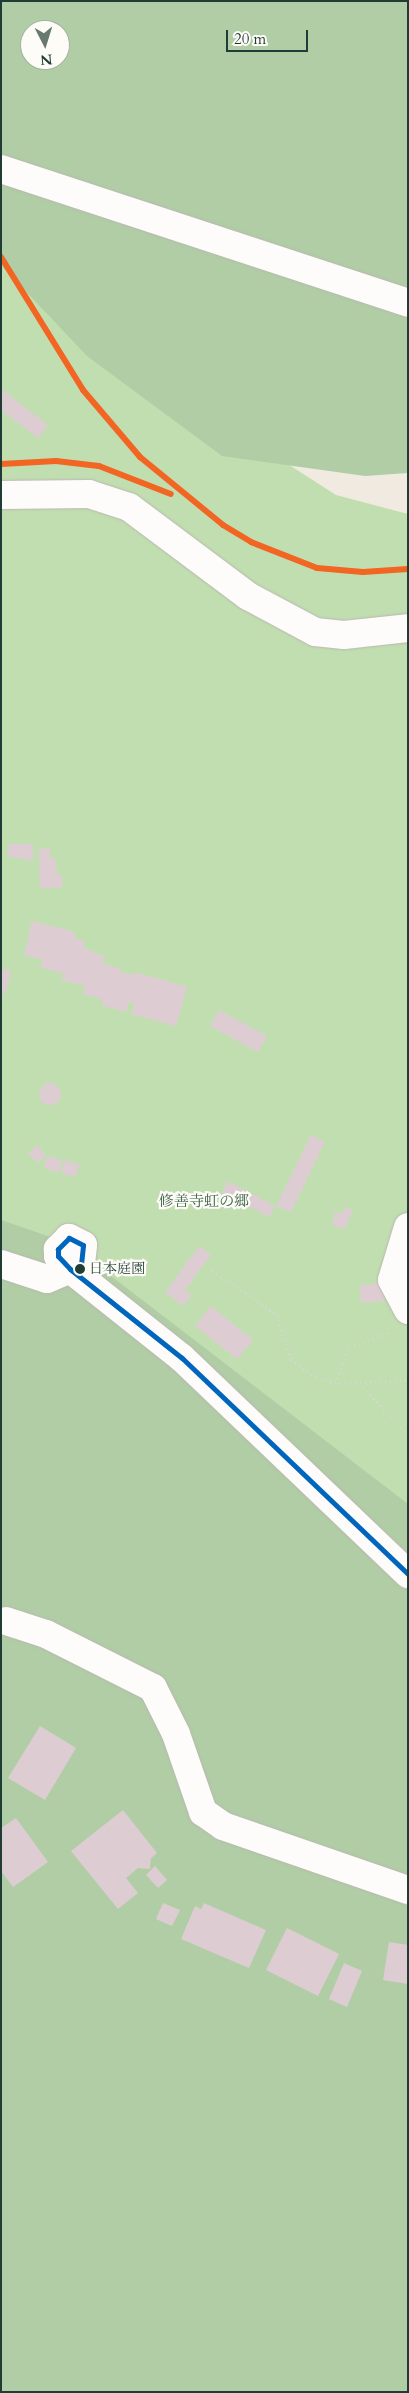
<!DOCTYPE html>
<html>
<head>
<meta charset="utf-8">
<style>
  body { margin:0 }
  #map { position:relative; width:409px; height:2393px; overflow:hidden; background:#f1eae0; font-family:Cardo,"Noto Serif JP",serif }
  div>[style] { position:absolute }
  .green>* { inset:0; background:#c1deb0 }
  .forest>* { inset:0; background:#b0cda5 }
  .building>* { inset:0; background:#ddcdd2 }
  .round { border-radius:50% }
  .path>* { height:3px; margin-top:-1.5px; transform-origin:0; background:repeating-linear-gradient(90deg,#d6d6d3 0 1px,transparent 0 5px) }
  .roads { filter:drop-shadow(0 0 1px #bab8b1) drop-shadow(0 0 1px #bab8b1) }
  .minor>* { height:28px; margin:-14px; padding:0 14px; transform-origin:14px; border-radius:14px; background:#fdfcfa }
  .bus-1>* { height:5px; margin:-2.5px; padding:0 2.5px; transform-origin:2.5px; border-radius:2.5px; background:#0065bd }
  .rail-1>* { height:6px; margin:-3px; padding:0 3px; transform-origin:3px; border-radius:3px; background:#f26522 }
  .dots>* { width:14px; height:14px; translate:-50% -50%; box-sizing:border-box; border:2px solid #fdfcf7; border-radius:50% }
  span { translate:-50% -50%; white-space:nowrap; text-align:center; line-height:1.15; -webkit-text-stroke:4.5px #fdfcf7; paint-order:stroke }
  .bus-label { font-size:14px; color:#1f3d34 }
  .left { translate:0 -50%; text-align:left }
  .park-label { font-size:15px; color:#3e6349 }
  .frame { position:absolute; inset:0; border:2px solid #1f3d34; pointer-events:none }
  .north { position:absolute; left:20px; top:20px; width:50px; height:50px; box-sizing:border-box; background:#fdfcf7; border:1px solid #a4b0a9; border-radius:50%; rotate:175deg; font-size:14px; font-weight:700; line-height:20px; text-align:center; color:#1f3d34 }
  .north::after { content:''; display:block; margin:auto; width:18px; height:22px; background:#687a70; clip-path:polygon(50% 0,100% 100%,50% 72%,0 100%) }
  .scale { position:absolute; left:226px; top:30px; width:82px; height:22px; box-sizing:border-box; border:2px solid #1f3d34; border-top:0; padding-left:6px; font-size:15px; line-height:18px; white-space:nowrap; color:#1f3d34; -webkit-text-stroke:4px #fdfcf7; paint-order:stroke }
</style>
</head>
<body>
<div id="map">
  <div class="green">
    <div style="clip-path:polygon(1px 196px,238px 432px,336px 495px,408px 514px,408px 2016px,1px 1890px)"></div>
  </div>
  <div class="forest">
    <div style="clip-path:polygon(evenodd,1px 1px,408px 1px,408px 473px,365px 476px,222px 456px,87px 356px,1px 265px,1px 1px,30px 30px,60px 30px,60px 60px,30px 60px,30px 30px)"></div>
    <div style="clip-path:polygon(1px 1220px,68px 1243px,408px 1504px,408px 2392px,1px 2392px)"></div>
  </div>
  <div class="building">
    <div style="clip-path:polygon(1px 389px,48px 425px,38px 438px,1px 410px)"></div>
    <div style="clip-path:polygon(8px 844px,33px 844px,33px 861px,8px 856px)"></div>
    <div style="clip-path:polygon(50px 848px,50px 859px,56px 859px,57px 875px,62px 875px,62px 888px,40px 888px,39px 849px)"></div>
    <div style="clip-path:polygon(32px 921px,75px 932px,74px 937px,85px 942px,83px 947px,105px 957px,102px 963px,121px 969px,120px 972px,134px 975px,135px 972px,187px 987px,176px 1026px,131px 1014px,134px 1003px,129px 1002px,126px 1012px,101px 1005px,103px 1000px,83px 994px,85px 986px,62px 980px,64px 974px,40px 967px,43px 960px,24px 955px)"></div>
    <div style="clip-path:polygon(1px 969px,11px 971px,5px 994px,1px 993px)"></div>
    <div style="clip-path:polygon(219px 1010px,267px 1036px,258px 1052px,210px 1026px)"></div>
    <div class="round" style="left:39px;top:1083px;width:22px;height:22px"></div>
    <div style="clip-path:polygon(311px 1135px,325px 1142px,291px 1212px,276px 1206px)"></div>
    <div style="clip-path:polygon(37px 1145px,46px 1155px,38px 1163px,28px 1154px)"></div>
    <div style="clip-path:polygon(48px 1156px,63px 1161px,58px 1173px,43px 1167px)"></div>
    <div style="clip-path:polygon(65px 1160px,80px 1165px,75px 1177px,61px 1173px)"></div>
    <div style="clip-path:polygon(228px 1181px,275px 1206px,269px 1217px,222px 1193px)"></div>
    <div style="clip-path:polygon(345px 1207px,353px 1210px,345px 1229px,332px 1225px,335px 1212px,342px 1214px)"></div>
    <div style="clip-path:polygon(199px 1246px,211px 1255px,185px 1290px,192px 1295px,183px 1306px,165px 1292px)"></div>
    <div style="clip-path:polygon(382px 1283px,384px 1301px,361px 1303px,360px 1285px)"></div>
    <div style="clip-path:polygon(211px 1306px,253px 1340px,237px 1359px,195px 1326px)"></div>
    <div style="clip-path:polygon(40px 1726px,76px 1748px,45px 1800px,8px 1778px)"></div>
    <div style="clip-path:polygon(123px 1810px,157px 1853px,151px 1858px,150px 1869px,138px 1868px,126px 1878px,138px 1893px,118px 1909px,71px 1851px)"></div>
    <div style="clip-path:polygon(16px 1818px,48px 1862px,13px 1887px,1px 1871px,1px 1828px)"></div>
    <div style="clip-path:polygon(155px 1866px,167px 1880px,158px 1888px,146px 1875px)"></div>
    <div style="clip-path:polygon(163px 1903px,180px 1910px,172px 1926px,156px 1919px)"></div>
    <div style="clip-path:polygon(204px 1903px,266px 1930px,249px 1968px,181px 1939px,195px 1906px,201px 1909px)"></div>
    <div style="clip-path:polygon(287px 1928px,339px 1954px,318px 1996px,266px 1970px)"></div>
    <div style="clip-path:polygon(389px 1942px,408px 1945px,408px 1984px,383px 1980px)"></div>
    <div style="clip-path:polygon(344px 1963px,362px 1971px,347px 2007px,329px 1999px)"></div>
  </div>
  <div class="path">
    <div style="left:212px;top:1270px;width:79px;rotate:34.7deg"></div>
    <div style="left:277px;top:1315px;width:46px;rotate:72.3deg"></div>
    <div style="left:291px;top:1359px;width:31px;rotate:36deg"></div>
    <div style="left:316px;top:1377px;width:20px;rotate:18deg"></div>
    <div style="left:335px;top:1383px;width:73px;rotate:-2.4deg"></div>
    <div style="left:335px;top:1383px;width:39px;rotate:-69deg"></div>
    <div style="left:349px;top:1347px;width:44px;rotate:-20.1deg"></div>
    <div style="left:359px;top:1384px;width:70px;rotate:45.6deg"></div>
  </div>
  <div class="roads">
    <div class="minor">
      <div style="left:1px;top:169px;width:428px;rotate:18.2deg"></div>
      <div style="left:1px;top:495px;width:88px;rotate:-0.7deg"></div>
      <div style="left:89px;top:494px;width:42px;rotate:18deg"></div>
      <div style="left:129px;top:507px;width:149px;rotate:36.8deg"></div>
      <div style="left:248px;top:596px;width:76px;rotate:28.2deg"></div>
      <div style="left:315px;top:632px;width:29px;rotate:6deg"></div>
      <div style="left:344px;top:635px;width:64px;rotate:-6.2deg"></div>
      <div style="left:408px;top:1227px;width:55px;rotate:106.8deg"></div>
      <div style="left:392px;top:1280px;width:34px;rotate:62deg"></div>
      <div style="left:1px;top:1264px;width:48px;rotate:18.1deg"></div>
      <div style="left:47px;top:1279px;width:25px;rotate:-23deg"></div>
      <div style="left:80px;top:1274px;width:29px;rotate:-84deg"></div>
      <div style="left:83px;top:1245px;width:16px;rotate:-153deg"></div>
      <div style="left:69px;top:1238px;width:16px;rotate:135deg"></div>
      <div style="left:58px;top:1249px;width:7px;rotate:90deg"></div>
      <div style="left:58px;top:1256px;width:18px;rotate:47deg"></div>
      <div style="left:70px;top:1269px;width:143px;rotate:38.5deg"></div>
      <div style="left:182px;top:1358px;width:313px;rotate:43.7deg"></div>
      <div style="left:6px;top:1621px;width:42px;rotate:18deg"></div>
      <div style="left:46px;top:1634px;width:120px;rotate:26.8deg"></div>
      <div style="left:153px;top:1688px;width:51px;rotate:63.4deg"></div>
      <div style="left:176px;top:1734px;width:83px;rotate:70.9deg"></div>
      <div style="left:203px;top:1812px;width:24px;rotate:35deg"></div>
      <div style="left:223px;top:1826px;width:196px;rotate:19.1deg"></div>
    </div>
  </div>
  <div class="bus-1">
    <div style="left:80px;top:1274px;width:29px;rotate:-84deg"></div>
    <div style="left:83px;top:1245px;width:16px;rotate:-153deg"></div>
    <div style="left:69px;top:1238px;width:16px;rotate:135deg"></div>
    <div style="left:58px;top:1249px;width:7px;rotate:90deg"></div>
    <div style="left:58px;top:1256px;width:18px;rotate:47deg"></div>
    <div style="left:70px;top:1269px;width:143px;rotate:38.5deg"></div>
    <div style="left:182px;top:1358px;width:313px;rotate:43.7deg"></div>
  </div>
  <div class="rail-1">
    <div style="left:1px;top:257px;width:156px;rotate:58.3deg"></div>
    <div style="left:83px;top:390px;width:88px;rotate:49.6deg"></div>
    <div style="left:140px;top:457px;width:107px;rotate:39.3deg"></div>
    <div style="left:223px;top:525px;width:33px;rotate:31deg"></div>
    <div style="left:251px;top:542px;width:71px;rotate:21.5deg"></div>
    <div style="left:317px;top:568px;width:46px;rotate:5deg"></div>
    <div style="left:363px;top:572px;width:45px;rotate:-3.8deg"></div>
    <div style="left:1px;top:464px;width:55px;rotate:-3.1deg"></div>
    <div style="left:56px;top:461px;width:43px;rotate:6.6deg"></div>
    <div style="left:99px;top:466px;width:77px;rotate:21.3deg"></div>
  </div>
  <div class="dots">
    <div style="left:80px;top:1269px;background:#1f3d34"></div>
  </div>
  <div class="bus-label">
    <span class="left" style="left:89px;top:1269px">日本庭園</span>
  </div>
  <div class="park-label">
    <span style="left:204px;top:1202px">修善寺虹の郷</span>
  </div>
  <div class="frame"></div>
  <div class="north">N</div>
  <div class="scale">20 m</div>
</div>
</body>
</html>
